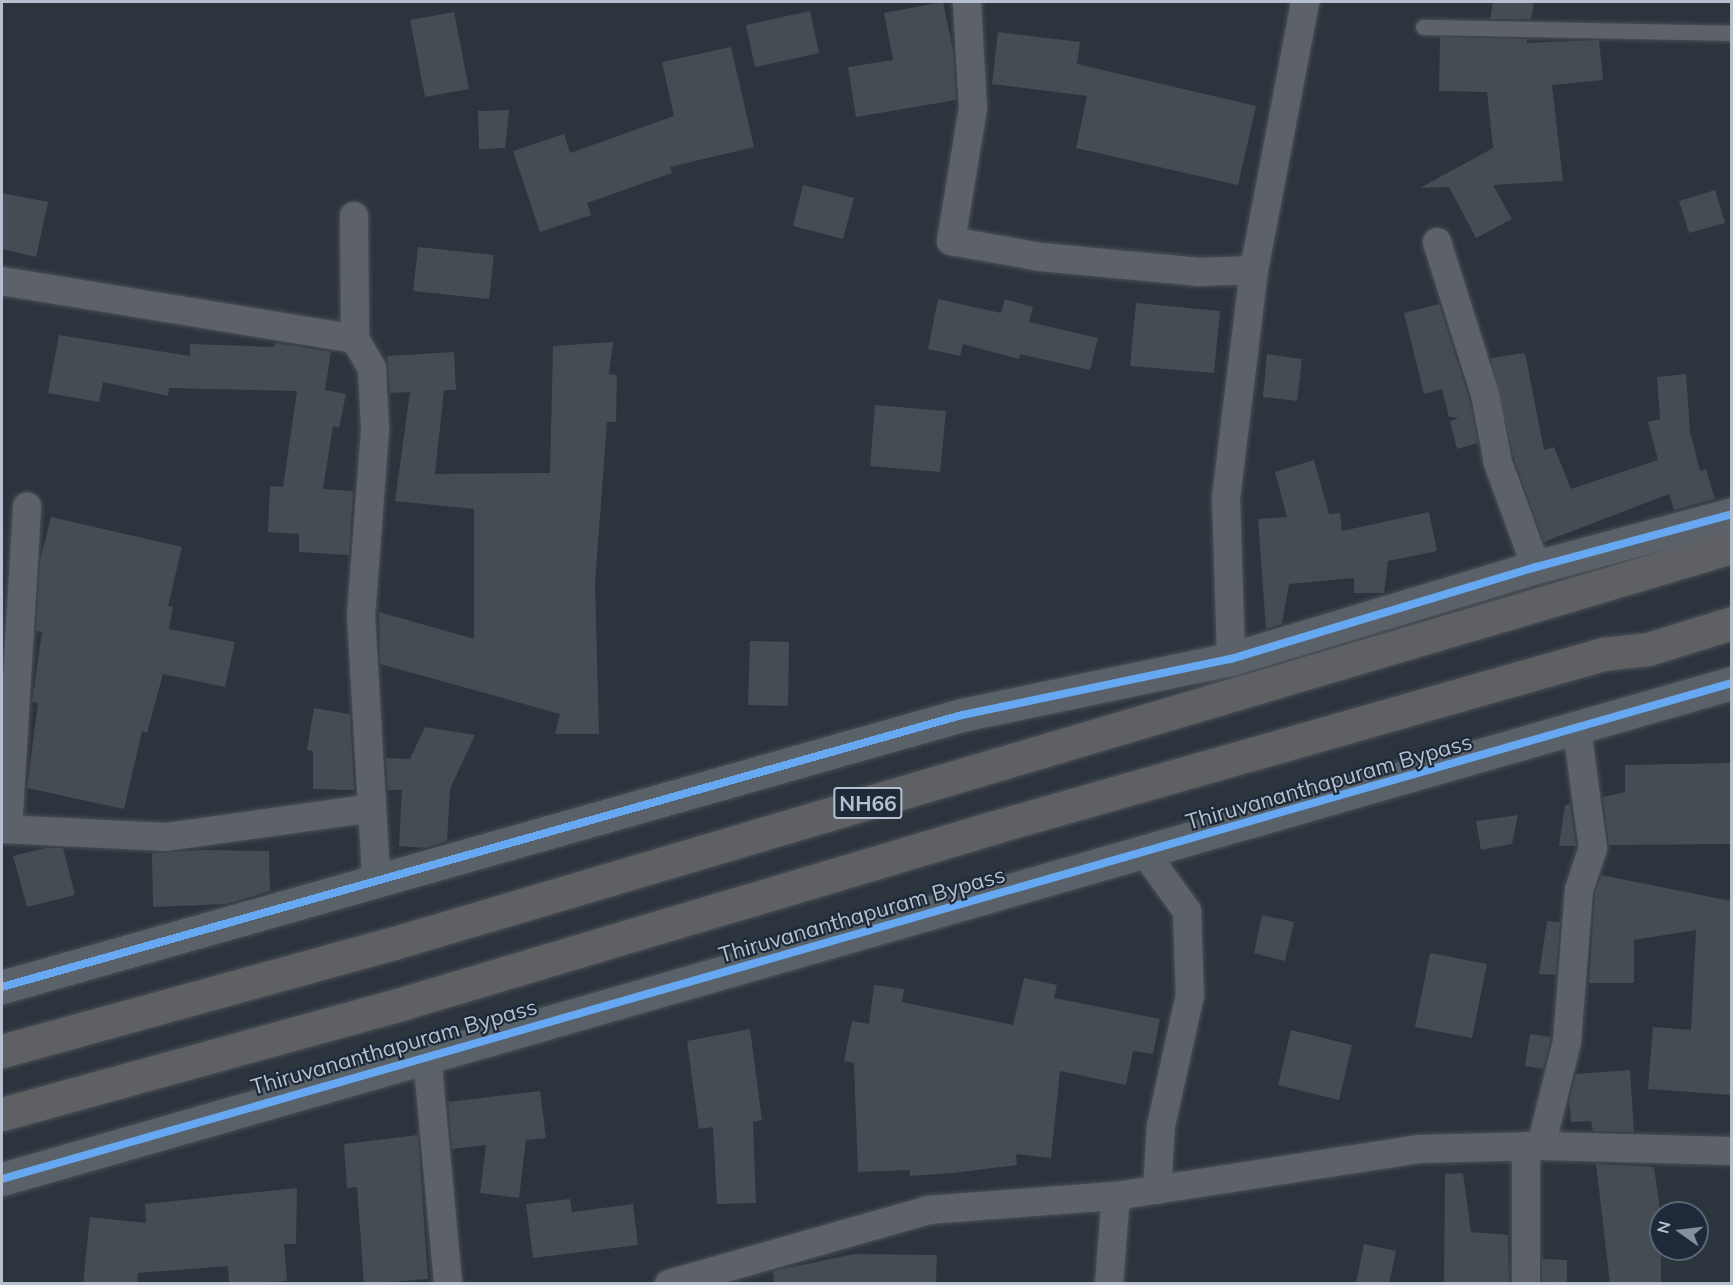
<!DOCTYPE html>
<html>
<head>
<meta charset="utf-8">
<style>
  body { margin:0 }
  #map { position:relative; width:1733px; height:1285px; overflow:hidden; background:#2c343d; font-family:Mulish,sans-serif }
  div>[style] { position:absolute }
  .building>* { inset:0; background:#454c54 }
  .roads { filter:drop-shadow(0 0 2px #4b5057) drop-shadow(0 0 2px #4b5057) }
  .lane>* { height:15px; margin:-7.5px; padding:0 7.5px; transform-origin:7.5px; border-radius:7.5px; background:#5d626a }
  .street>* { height:28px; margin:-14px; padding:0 14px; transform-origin:14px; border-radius:14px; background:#5d626a }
  .secondary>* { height:33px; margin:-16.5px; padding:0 16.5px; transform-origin:16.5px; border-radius:16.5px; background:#5b6169 }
  .highway>* { height:33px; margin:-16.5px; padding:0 16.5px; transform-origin:16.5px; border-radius:16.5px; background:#5e6064 }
  .cycleway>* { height:8px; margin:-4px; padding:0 4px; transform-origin:4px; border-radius:4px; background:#66a8f1 }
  span { translate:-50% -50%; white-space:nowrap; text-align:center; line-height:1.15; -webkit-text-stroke:4.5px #1e2a3a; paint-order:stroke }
  .shield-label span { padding:2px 4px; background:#1e2a3a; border:2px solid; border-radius:4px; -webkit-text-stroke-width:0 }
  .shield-label { font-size:21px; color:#b6c0ce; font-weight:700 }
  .street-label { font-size:22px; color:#b6c0ce }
  .frame { position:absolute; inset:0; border:3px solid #b6c0ce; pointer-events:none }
  .north { position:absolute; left:1649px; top:1201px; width:60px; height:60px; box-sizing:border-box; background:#1e2a3a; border:2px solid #5b6675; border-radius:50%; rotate:284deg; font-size:16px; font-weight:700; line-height:24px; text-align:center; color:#b6c0ce }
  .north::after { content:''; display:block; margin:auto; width:21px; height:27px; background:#868f9b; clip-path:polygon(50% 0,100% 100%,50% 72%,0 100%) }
</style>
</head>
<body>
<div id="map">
  <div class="building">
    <div style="clip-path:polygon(943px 2px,953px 50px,956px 100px,856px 117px,848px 67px,893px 60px,884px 13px)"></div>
    <div style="clip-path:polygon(1493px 2px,1534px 2px,1531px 19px,1490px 19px)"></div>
    <div style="clip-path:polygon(810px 11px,819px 53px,755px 67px,746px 25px)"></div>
    <div style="clip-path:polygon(454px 12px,469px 89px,425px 97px,410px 20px)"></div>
    <div style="clip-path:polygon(998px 32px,1080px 42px,1077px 64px,1256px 106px,1238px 185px,1076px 148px,1087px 96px,992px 84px)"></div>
    <div style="clip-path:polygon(1440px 37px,1527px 39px,1527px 43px,1599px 40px,1603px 80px,1552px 85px,1563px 181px,1493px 185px,1512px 219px,1476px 238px,1449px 187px,1420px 188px,1493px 148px,1487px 92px,1439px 91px)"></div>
    <div style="clip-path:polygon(731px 47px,754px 147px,670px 167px,672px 173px,587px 203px,591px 215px,540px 232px,513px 151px,564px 134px,570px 153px,674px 116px,662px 62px)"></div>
    <div style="clip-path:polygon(509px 110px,505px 148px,479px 149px,478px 111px)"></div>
    <div style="clip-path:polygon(803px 185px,854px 198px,843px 239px,793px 226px)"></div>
    <div style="clip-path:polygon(1715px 190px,1725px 223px,1689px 233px,1679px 201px)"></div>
    <div style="clip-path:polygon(2px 193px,48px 202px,36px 257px,2px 249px)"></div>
    <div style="clip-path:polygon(418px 247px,494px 255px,489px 299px,413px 291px)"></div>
    <div style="clip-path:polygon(938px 299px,1001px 313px,1005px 299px,1033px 307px,1029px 322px,1098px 338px,1090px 370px,1020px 354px,1019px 359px,963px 344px,960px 356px,928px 349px)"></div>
    <div style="clip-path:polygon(1136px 303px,1220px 311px,1214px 373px,1130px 366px)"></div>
    <div style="clip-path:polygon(1439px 304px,1469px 398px,1478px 443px,1457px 449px,1450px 421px,1459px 418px,1449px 417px,1442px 389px,1424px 394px,1404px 313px)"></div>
    <div style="clip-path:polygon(59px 335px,190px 356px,190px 344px,274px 347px,275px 343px,331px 352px,325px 390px,346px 394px,339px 428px,333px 426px,323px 489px,353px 491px,349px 555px,299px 552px,299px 534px,268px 532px,270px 486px,283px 487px,297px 391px,169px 388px,168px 396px,103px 382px,99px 402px,48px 393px)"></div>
    <div style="clip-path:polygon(613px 342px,609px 374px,617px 375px,616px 422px,607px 422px,595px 583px,599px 734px,555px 734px,560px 714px,380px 664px,379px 612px,474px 639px,474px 509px,395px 501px,410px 392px,390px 393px,387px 356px,454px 352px,456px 390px,444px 390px,435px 474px,550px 473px,553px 346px)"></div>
    <div style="clip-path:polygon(1525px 353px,1544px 450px,1554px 447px,1571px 489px,1658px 460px,1648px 422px,1660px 419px,1657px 377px,1686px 374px,1690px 432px,1700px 471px,1706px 469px,1715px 499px,1674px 510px,1669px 494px,1544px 542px,1514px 459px,1491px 358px)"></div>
    <div style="clip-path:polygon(1267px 354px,1302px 359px,1297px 401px,1263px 397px)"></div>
    <div style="clip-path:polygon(875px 405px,946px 411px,940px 472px,870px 466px)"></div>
    <div style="clip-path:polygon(1314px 460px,1329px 514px,1340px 513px,1342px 531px,1429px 512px,1437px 551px,1388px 561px,1384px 593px,1354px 593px,1354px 578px,1289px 584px,1282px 624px,1266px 629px,1258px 519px,1287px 517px,1275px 472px)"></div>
    <div style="clip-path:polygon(51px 517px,182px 547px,168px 606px,173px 607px,169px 629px,235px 642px,225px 687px,163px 674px,147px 733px,142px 731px,124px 809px,27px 788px,38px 703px,32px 702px,42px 632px,36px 631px,40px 561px)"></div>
    <div style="clip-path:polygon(750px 641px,789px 642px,788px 706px,748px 705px)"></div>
    <div style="clip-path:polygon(314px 708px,350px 714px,354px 790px,313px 789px,313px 751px,307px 750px)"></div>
    <div style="clip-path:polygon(425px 727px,475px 735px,450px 789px,447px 841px,425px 848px,399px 846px,402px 790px,388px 790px,386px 758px,410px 759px)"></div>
    <div style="clip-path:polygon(1731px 763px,1731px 844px,1609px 845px,1603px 797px,1625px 792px,1625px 765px)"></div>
    <div style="clip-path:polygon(1570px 804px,1576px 846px,1559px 846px,1565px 805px)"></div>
    <div style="clip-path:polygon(1518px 815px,1512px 844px,1481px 850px,1476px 821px)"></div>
    <div style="clip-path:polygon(45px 848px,63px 848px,75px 895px,27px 907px,13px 856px)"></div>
    <div style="clip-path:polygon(202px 850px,269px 851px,270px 891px,226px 904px,153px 907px,152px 853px)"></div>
    <div style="clip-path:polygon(1601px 875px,1731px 901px,1731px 1095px,1648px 1089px,1653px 1027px,1691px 1030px,1696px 930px,1634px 940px,1634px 983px,1589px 983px,1595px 893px)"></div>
    <div style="clip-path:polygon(1262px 915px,1294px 922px,1285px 961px,1254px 953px)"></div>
    <div style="clip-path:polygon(1547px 921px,1560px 922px,1556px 975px,1539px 974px)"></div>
    <div style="clip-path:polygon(1430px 953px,1487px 964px,1472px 1038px,1415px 1027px)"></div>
    <div style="clip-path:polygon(1024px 978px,1057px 985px,1054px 998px,1160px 1019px,1153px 1054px,1133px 1051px,1126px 1085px,1060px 1071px,1051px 1158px,1016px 1154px,1017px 1165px,953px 1173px,910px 1176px,910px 1170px,858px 1172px,854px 1063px,844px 1061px,852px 1021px,869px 1024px,874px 985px,904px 989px,902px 1002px,1013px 1025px)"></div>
    <div style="clip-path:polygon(750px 1029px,762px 1120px,753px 1122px,756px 1203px,717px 1204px,713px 1127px,699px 1129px,687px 1041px)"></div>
    <div style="clip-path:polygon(1291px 1030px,1352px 1045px,1339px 1100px,1278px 1085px)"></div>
    <div style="clip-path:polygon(1530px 1034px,1551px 1037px,1543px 1069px,1525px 1066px)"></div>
    <div style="clip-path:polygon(1630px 1070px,1634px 1132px,1593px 1131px,1591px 1121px,1571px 1122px,1569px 1101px,1576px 1074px)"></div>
    <div style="clip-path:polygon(540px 1091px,546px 1138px,526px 1140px,519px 1198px,480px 1193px,486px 1145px,452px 1149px,448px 1102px)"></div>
    <div style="clip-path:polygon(418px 1135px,428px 1279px,364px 1284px,357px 1187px,347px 1188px,344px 1144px)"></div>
    <div style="clip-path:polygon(1596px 1164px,1654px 1167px,1661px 1217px,1661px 1284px,1610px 1284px)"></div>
    <div style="clip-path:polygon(1463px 1173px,1471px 1232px,1508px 1235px,1509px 1284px,1444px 1284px,1445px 1174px)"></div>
    <div style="clip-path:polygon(297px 1188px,296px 1244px,284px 1244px,287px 1281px,229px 1284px,228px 1266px,138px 1273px,137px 1284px,83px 1284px,90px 1217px,146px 1223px,145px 1204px)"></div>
    <div style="clip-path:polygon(570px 1199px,572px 1212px,633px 1204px,638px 1245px,533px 1258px,526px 1204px)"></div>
    <div style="clip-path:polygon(1364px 1244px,1396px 1251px,1389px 1284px,1356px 1284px)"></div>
    <div style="clip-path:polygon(854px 1254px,937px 1255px,936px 1284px,774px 1284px,773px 1271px)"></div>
    <div style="clip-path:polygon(1542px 1259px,1567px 1260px,1567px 1284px,1542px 1284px)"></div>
  </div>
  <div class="roads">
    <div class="lane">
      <div style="left:1423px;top:27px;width:309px;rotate:1.1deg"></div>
    </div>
    <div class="street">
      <div style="left:967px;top:2px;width:106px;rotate:86.8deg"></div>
      <div style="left:973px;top:108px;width:135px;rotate:99.4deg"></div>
      <div style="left:951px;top:241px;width:91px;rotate:10.1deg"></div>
      <div style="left:1041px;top:257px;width:159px;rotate:5.4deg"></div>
      <div style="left:1199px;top:272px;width:55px;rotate:-2.1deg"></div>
      <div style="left:1254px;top:270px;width:229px;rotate:97deg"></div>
      <div style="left:1226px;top:497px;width:162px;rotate:88.2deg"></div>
      <div style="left:354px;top:216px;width:123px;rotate:89.5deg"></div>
      <div style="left:1437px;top:242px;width:159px;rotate:72.5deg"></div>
      <div style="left:1485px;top:394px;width:70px;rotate:79.3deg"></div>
      <div style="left:1498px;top:463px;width:111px;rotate:69.9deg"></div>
      <div style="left:1254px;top:270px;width:273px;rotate:-79.2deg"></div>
      <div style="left:2px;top:281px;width:358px;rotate:9.3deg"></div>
      <div style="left:355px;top:339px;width:34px;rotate:60deg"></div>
      <div style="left:372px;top:368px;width:62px;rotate:87.2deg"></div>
      <div style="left:375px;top:430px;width:186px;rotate:94.3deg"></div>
      <div style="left:361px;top:615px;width:263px;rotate:86.7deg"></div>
      <div style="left:2px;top:829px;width:164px;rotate:2.8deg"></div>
      <div style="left:166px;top:837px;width:208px;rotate:-8deg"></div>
      <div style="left:8px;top:829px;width:323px;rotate:-86.6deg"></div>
      <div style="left:1145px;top:853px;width:72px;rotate:54.1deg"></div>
      <div style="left:1187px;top:911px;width:84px;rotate:88deg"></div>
      <div style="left:1190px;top:995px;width:134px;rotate:102.5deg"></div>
      <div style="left:1161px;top:1126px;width:64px;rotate:93.6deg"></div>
      <div style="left:427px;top:1056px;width:229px;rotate:84.7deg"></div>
      <div style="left:1526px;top:1146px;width:138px;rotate:90deg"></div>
      <div style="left:1541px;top:1146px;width:107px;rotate:-76deg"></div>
      <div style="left:1567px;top:1042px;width:152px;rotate:-85.5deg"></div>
      <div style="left:1579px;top:890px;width:44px;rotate:-71.6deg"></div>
      <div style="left:1593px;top:848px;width:120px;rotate:-97.7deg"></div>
      <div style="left:669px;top:1284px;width:269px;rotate:-15.9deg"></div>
      <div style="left:928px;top:1210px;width:189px;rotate:-4.3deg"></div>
      <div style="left:1116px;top:1196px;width:306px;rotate:-8.8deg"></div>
      <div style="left:1418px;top:1149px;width:123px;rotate:-1.4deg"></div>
      <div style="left:1541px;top:1146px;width:191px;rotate:1.5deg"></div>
      <div style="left:1109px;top:1284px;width:88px;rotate:-85.5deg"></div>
    </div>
    <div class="secondary">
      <div style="left:2px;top:987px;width:998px;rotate:-15.82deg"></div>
      <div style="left:962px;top:715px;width:275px;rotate:-11.8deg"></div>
      <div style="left:1231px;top:659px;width:319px;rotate:-16.8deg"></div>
      <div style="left:1536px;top:567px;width:203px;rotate:-15.1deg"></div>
      <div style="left:2px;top:1179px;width:1800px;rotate:-16deg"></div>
    </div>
    <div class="highway">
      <div style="left:2px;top:1051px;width:407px;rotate:-15.4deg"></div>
      <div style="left:394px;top:943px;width:1395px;rotate:-16.49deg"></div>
      <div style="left:2px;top:1114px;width:417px;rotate:-15.4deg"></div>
      <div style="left:404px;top:1003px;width:617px;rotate:-16.58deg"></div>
      <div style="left:995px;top:827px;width:632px;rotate:-15.88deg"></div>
      <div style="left:1603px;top:654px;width:45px;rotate:-6.3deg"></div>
      <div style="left:1648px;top:649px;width:88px;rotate:-17.2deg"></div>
    </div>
  </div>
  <div class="cycleway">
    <div style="left:2px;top:987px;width:998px;rotate:-15.82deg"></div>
    <div style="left:962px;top:715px;width:275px;rotate:-11.8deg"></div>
    <div style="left:1231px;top:659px;width:319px;rotate:-16.8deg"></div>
    <div style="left:1536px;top:567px;width:203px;rotate:-15.1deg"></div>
    <div style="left:2px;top:1179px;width:1800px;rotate:-16deg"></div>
  </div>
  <div class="shield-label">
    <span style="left:868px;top:803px">NH66</span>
  </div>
  <div class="street-label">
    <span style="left:1329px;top:782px;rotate:-16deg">Thiruvananthapuram Bypass</span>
    <span style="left:862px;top:915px;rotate:-16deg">Thiruvananthapuram Bypass</span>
    <span style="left:394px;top:1047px;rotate:-16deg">Thiruvananthapuram Bypass</span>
  </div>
  <div class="frame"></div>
  <div class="north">N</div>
</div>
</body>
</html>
